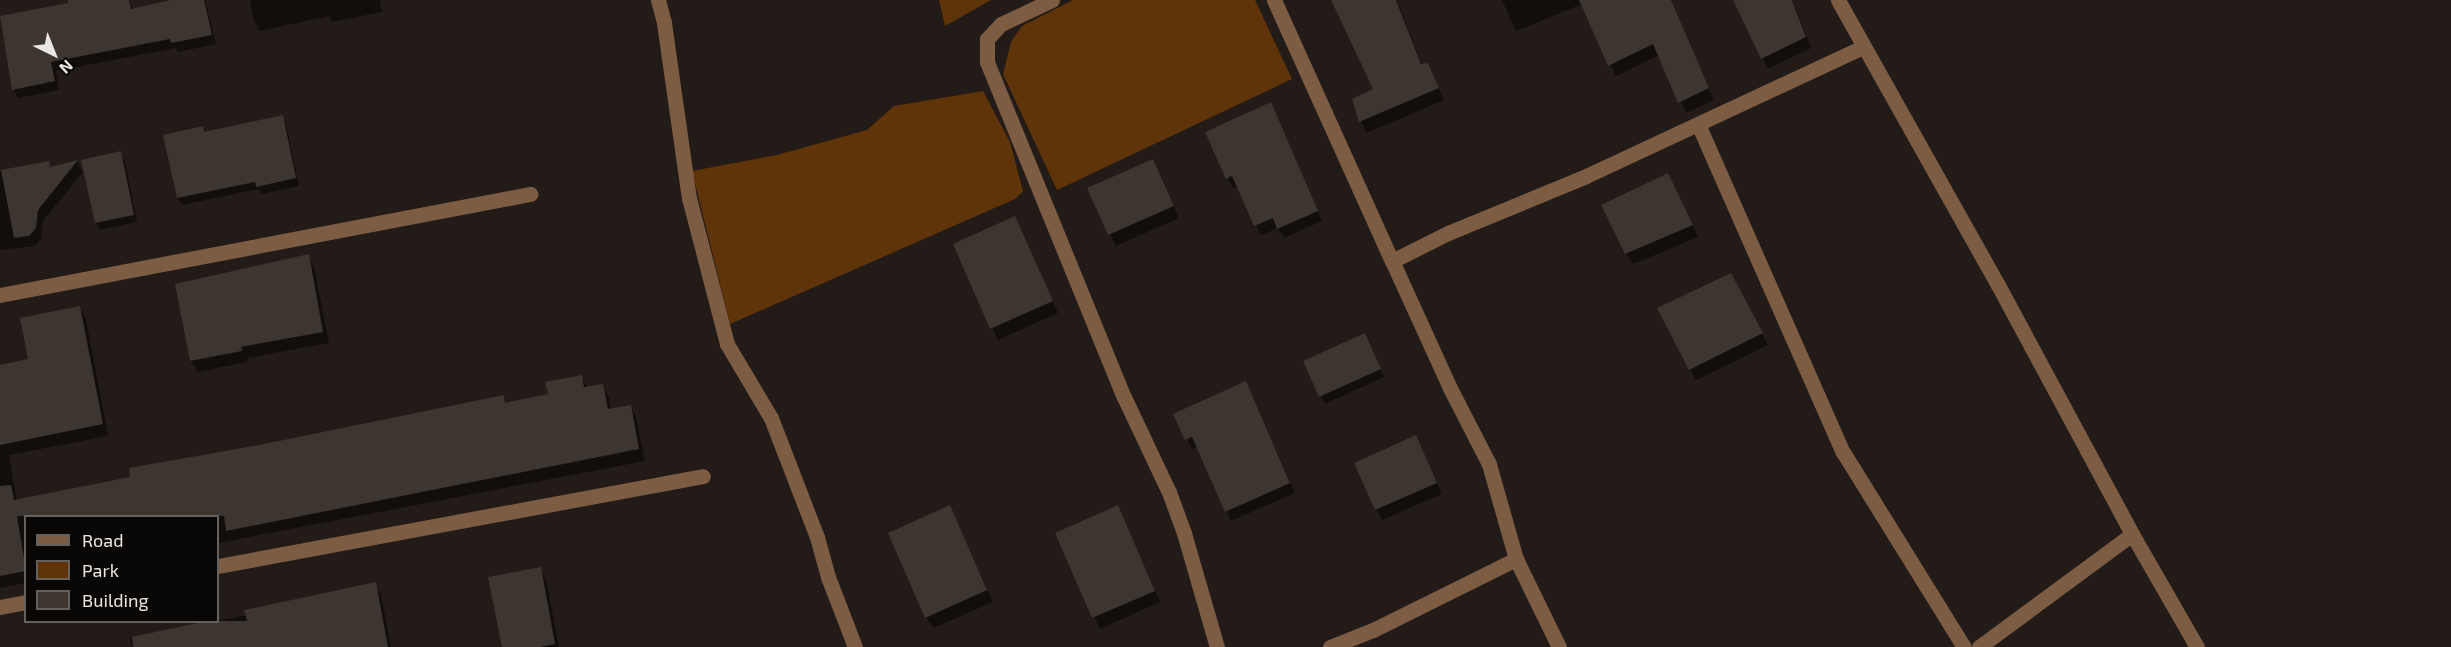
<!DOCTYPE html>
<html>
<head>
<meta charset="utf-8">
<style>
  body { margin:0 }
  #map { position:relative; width:2451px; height:647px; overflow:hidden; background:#221b17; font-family:"Exo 2",sans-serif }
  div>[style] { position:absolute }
  .green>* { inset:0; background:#603409 }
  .shadow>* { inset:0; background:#0007 }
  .building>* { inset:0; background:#3c3530 }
  .minor>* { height:15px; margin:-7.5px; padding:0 7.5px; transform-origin:7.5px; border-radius:7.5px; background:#7d5c44 }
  span { translate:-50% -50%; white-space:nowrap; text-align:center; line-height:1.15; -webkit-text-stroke:4.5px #090705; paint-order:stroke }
  .legend { position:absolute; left:24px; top:515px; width:195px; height:108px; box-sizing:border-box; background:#090705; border:2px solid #63605e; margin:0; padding:8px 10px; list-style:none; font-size:18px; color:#eae6e3 }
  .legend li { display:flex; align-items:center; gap:12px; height:30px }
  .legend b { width:30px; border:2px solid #63605e }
  .north { position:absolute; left:24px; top:24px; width:60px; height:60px; -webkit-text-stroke:4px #090705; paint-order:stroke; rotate:137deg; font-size:16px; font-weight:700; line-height:24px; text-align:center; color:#eae6e3 }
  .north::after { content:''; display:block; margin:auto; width:21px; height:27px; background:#eae6e3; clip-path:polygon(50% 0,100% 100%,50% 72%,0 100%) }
</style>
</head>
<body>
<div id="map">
  <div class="green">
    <div style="clip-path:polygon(939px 0,991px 0,945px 26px)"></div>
    <div style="clip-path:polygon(1073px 0,1255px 0,1292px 79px,1057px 190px,1003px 74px,1011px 42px,1022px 26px)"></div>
    <div style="clip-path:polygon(983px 91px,1010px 142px,1023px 191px,1015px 199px,730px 324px,692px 171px,777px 155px,867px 130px,894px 106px)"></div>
  </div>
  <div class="shadow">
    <div style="clip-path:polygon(69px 0,129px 0,133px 10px,178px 0,205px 0,216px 44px,178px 52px,176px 48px,56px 71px,59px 90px,18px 98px,13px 89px,0 18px,70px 4px)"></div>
    <div style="clip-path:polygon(250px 0,380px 0,382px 12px,332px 22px,329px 16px,260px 31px,254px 21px)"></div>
    <div style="clip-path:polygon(1333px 0,1397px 0,1422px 65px,1428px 64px,1444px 100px,1366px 133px,1353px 100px,1375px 90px)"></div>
    <div style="clip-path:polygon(1502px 0,1671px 0,1714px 100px,1686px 113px,1659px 55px,1616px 76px,1582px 4px,1516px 31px)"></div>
    <div style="clip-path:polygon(1735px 0,1793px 0,1811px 48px,1768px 69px)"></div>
    <div style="clip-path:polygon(1275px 114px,1322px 221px,1284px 238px,1278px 228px,1261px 235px,1238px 186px,1233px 188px,1227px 178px)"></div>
    <div style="clip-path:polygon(282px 117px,286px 124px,299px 186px,262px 194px,259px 189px,182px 205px,178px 198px,202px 128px,205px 133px)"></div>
    <div style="clip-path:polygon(120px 153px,125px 161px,137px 222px,100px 230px,96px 223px)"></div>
    <div style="clip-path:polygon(77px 162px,83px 172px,43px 221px,41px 239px,35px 246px,0 250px,0 172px,48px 163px,51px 168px)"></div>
    <div style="clip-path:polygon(1159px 172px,1179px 218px,1116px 246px,1089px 189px)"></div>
    <div style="clip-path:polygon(1674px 186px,1698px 237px,1633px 264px,1626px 253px)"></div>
    <div style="clip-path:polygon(1015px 218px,1058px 313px,998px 340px,955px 245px)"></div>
    <div style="clip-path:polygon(308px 256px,314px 267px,329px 343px,247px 358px,247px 362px,198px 372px,191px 361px)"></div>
    <div style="clip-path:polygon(1730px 275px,1768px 345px,1696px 380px,1690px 369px)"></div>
    <div style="clip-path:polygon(80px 308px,86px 319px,108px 436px,9px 455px,17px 501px,132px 479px,264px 445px,503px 397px,507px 404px,549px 396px,581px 377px,588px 388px,602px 386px,609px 397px,611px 410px,630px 406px,636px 417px,645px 461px,218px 543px,218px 516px,26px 516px,26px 583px,0 588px,0 366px,30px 360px)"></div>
    <div style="clip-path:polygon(1369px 343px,1384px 377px,1325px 404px,1321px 396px)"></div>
    <div style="clip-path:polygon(1251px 393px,1295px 493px,1231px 521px,1198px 446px,1192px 449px,1175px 414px)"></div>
    <div style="clip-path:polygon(1416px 437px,1442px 494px,1382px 520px,1376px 509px)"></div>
    <div style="clip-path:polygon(950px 507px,993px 602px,933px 628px,926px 617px)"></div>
    <div style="clip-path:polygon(1123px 518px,1160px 602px,1100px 629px,1057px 534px)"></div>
    <div style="clip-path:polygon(540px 569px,546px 580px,559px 647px,503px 647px)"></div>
    <div style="clip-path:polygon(375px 584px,381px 595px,391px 647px,132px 647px,130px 638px,247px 615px)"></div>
  </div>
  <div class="building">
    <div style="clip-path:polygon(68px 0,129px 0,131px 9px,171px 0,204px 0,212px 35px,171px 43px,170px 39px,51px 62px,55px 81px,12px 90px,0 16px,68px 3px)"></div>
    <div style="clip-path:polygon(1331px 0,1396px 0,1421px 64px,1428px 63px,1439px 88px,1359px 122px,1352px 99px,1373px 89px)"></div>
    <div style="clip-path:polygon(1579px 0,1671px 0,1709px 88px,1678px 103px,1653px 44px,1608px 66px)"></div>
    <div style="clip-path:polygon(1733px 0,1792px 0,1806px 37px,1761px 59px)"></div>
    <div style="clip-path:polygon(1271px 102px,1318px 211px,1277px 229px,1273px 218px,1254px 226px,1232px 176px,1226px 179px,1205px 132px)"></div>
    <div style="clip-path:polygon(283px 115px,296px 178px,256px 187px,255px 182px,177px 198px,163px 135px,203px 126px,204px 132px)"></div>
    <div style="clip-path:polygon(121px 151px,134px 215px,95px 223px,81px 160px)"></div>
    <div style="clip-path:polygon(1153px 159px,1174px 206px,1108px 235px,1087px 188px)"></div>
    <div style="clip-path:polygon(78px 160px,38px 210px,36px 228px,29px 236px,14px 238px,1px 170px,49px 161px,50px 167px)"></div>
    <div style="clip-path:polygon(1668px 173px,1693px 225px,1625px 254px,1601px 205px)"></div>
    <div style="clip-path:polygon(1015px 216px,1053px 301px,990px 329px,953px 244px)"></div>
    <div style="clip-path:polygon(309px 254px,323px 332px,241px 347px,242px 351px,190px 361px,175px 284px)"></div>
    <div style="clip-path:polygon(1731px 273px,1763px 333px,1689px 370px,1657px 308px)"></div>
    <div style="clip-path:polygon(80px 306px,103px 424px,0 445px,0 365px,28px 359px,20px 318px)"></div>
    <div style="clip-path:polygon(1365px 333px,1381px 369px,1319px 397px,1303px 361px)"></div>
    <div style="clip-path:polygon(582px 375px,584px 387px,603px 384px,608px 409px,631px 405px,639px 449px,226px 531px,224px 516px,17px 516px,26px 571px,0 576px,0 486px,11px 485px,14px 500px,130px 477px,129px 468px,264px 444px,504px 395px,505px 403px,548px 394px,545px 382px)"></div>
    <div style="clip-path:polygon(1246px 381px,1290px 483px,1225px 512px,1192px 437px,1185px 440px,1173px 414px)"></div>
    <div style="clip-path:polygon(1416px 435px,1437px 483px,1375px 510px,1354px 463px)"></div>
    <div style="clip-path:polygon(950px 505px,987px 590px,925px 618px,888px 533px)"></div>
    <div style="clip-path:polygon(1118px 505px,1155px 591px,1092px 618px,1055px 533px)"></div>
    <div style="clip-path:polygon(541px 567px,555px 644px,540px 647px,502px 647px,488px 577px)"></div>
    <div style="clip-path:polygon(376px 582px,388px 647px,133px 647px,132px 637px,207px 621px,247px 621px,244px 610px)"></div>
  </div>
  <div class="minor">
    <div style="left:658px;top:0;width:24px;rotate:75deg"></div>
    <div style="left:664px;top:23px;width:177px;rotate:81.9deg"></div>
    <div style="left:689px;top:198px;width:151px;rotate:75.4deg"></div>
    <div style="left:727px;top:344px;width:86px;rotate:59.3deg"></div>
    <div style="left:771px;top:418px;width:128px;rotate:68.9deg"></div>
    <div style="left:817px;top:537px;width:41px;rotate:74.6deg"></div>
    <div style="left:828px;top:577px;width:75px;rotate:68.9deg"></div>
    <div style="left:1052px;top:0;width:56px;rotate:154.8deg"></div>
    <div style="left:1001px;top:24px;width:21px;rotate:133deg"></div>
    <div style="left:987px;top:39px;width:23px;rotate:90deg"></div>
    <div style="left:987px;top:62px;width:362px;rotate:67.8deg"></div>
    <div style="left:1124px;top:397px;width:105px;rotate:64.7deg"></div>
    <div style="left:1169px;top:492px;width:44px;rotate:69.9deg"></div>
    <div style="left:1184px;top:533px;width:119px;rotate:73.9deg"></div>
    <div style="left:1274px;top:0;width:286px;rotate:65.7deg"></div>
    <div style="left:1838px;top:0;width:327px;rotate:60.7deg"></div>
    <div style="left:1998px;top:285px;width:283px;rotate:61.7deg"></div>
    <div style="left:2132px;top:534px;width:130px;rotate:60.1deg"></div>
    <div style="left:1698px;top:124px;width:359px;rotate:66.2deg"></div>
    <div style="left:1843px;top:452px;width:229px;rotate:58.2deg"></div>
    <div style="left:0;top:295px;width:540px;rotate:-10.79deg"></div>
    <div style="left:1516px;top:559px;width:99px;rotate:-105.9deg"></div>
    <div style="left:1489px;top:464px;width:85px;rotate:-117.2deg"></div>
    <div style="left:1450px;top:388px;width:140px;rotate:-114.5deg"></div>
    <div style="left:1392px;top:261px;width:63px;rotate:-26.6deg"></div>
    <div style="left:1448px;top:233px;width:149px;rotate:-22.4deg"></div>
    <div style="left:1586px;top:176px;width:306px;rotate:-25deg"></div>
    <div style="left:218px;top:566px;width:493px;rotate:-10.5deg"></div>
    <div style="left:0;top:607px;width:26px;rotate:-11deg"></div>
    <div style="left:1330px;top:647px;width:46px;rotate:-21.6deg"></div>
    <div style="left:1373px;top:630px;width:160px;rotate:-26.4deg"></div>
    <div style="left:1516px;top:559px;width:98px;rotate:64deg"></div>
    <div style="left:1979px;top:647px;width:190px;rotate:-36.4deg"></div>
  </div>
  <ul class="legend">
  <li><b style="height:8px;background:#7d5c44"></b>Road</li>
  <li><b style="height:16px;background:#603409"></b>Park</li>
  <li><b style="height:16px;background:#3c3530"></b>Building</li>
  </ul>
  <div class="north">N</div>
</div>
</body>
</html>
